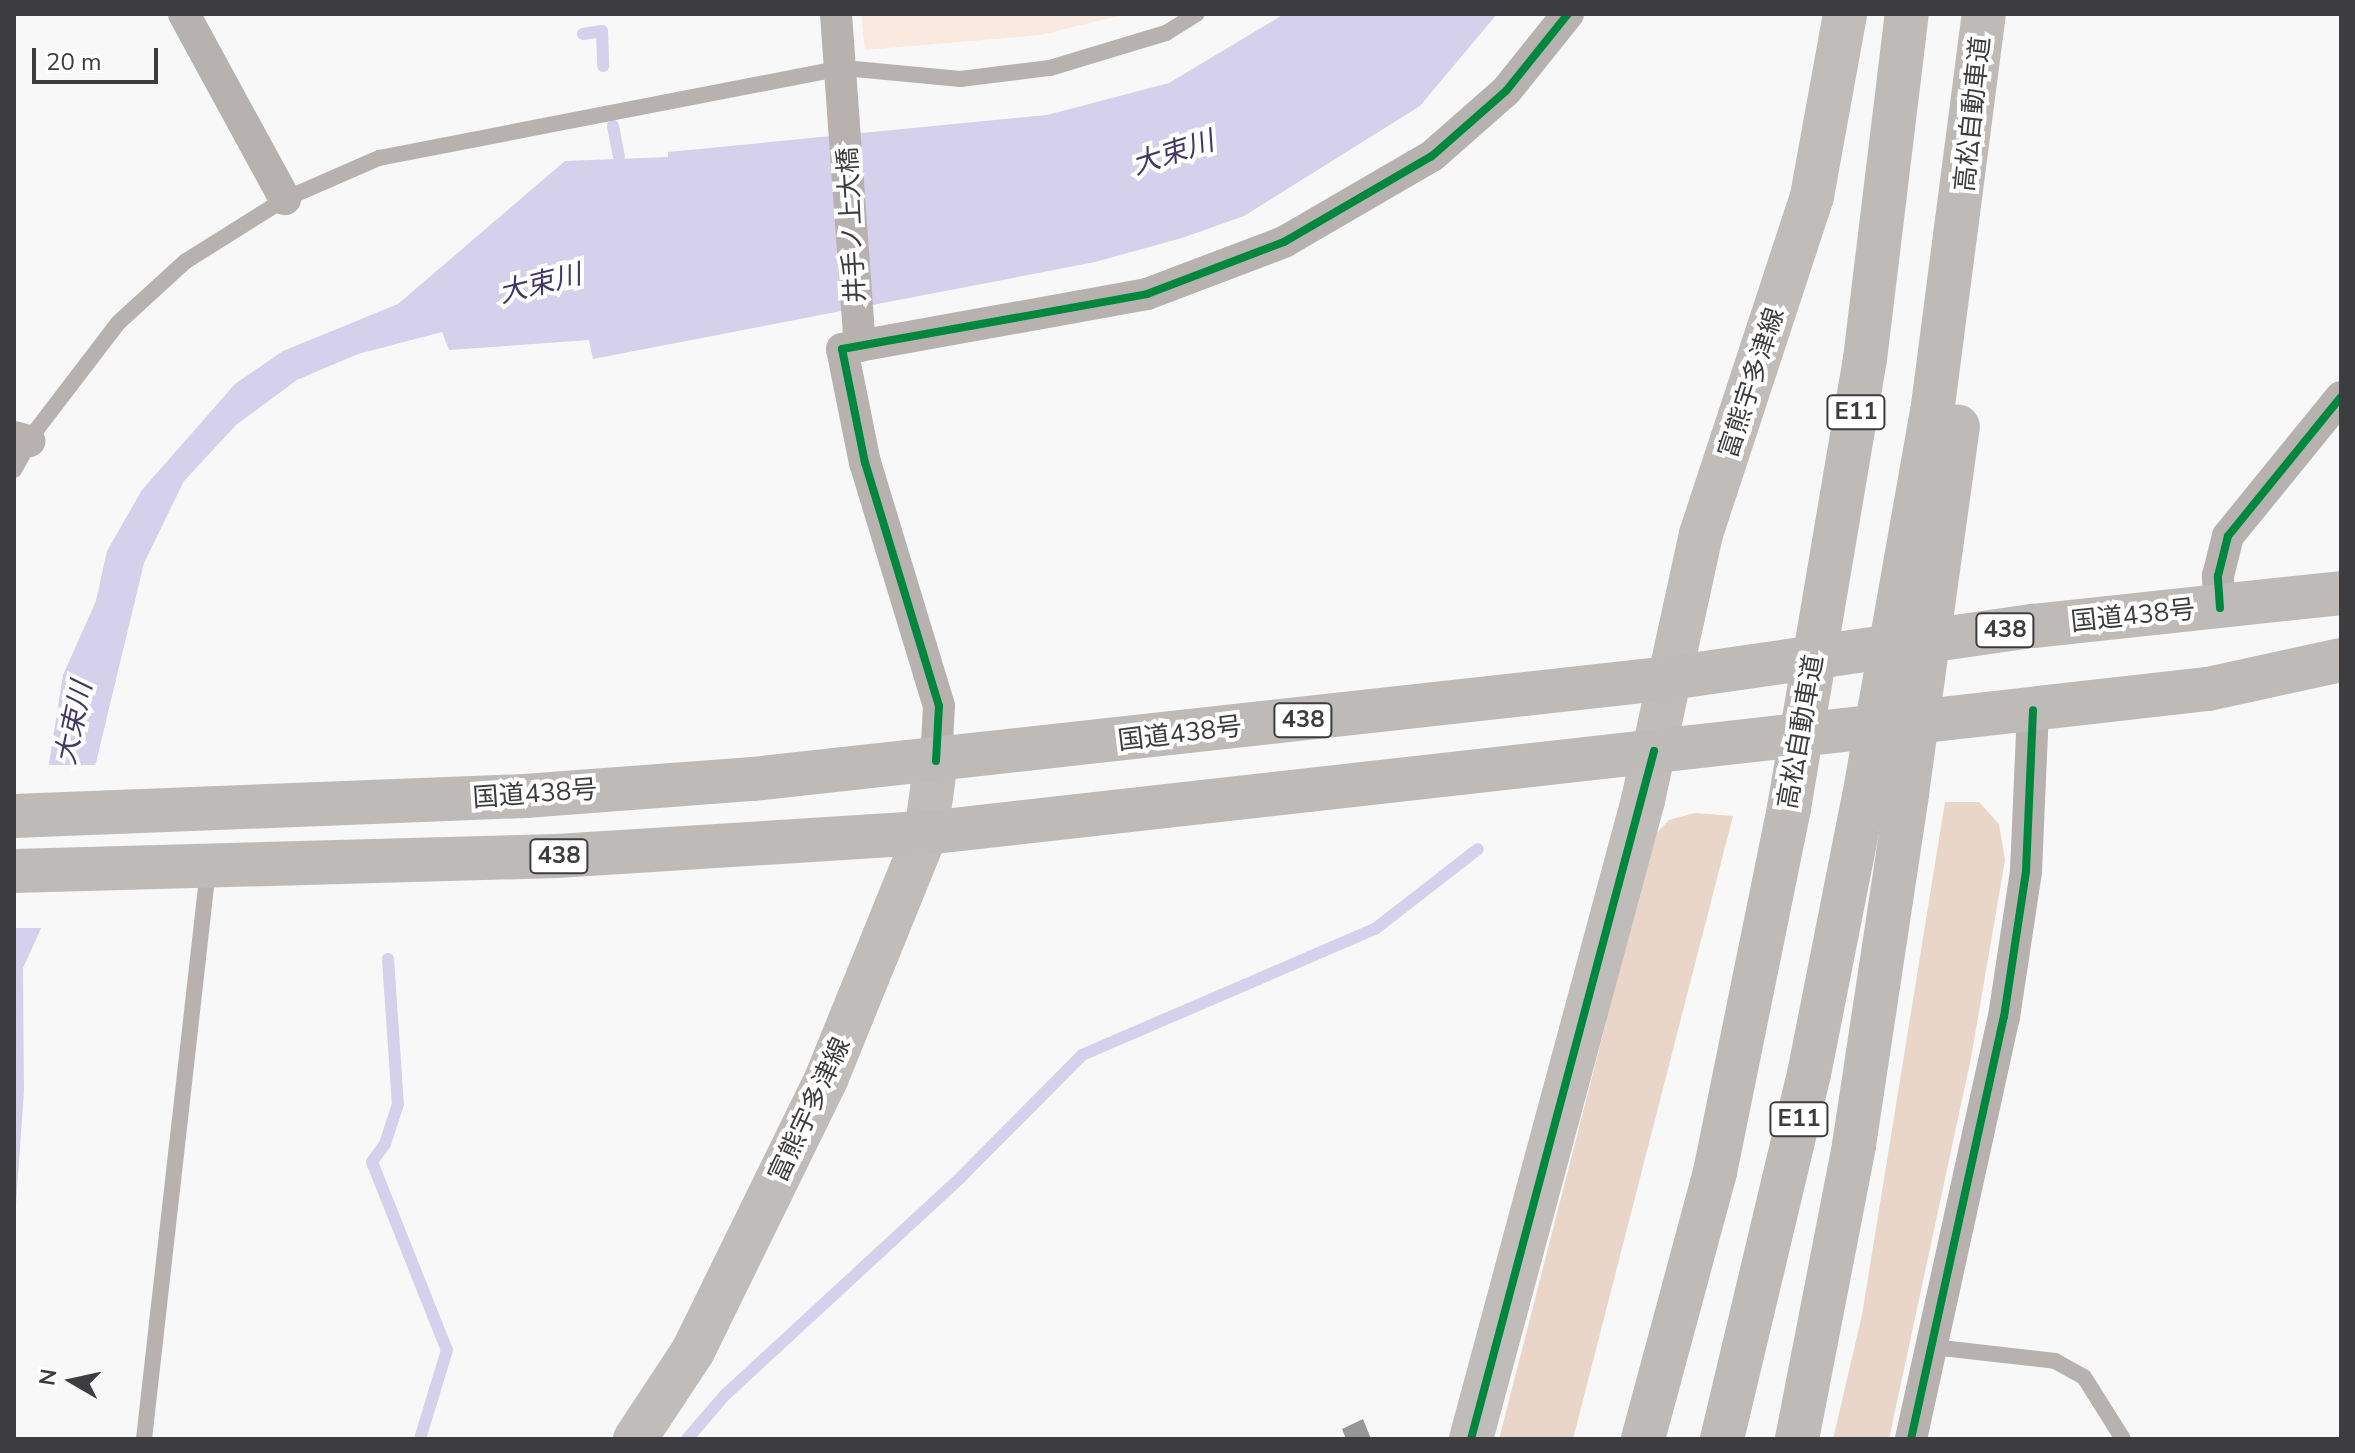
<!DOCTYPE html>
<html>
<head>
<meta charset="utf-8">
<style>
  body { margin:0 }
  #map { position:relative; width:2355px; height:1453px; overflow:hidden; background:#f8f8f9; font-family:"Nunito Sans","Noto Sans JP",sans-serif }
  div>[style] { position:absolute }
  .green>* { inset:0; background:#f9e9de }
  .forest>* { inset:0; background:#e9d6c8 }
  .water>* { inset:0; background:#d5d0eb }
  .pier>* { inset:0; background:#f8f8f9 }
  .stream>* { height:12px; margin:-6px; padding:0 6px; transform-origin:6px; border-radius:6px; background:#d5d0eb }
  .building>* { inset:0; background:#969697 }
  .lane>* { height:16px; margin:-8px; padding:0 8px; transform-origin:8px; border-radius:8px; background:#b7b2af }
  .street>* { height:32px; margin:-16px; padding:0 16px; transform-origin:16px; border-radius:16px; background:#b7b2af }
  .secondary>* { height:44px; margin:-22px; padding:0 22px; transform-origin:22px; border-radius:22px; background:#c0bcb9 }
  .highway>* { height:44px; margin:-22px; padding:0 22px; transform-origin:22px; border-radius:22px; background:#bebab8 }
  .highway-bridge>* { height:44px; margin:-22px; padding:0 22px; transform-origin:22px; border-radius:22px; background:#bebab8 }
  .cycleway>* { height:8px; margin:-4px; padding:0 4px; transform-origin:4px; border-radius:4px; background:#00873e }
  span { translate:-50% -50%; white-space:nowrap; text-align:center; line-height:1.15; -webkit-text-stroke:8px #fff; paint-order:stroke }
  .shield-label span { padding:2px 6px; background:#fff; border:2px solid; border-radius:6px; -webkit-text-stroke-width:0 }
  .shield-label { font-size:24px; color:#3d3c3e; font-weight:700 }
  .street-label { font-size:26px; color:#3d3c3e }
  .water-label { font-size:28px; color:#433768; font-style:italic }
  .frame { position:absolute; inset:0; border:16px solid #3d3c3e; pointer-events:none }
  .north { position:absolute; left:32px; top:1341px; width:80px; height:80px; -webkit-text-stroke:6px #fff; paint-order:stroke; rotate:279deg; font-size:22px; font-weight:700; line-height:32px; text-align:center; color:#3d3c3e }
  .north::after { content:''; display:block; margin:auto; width:28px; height:36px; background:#3d3c3e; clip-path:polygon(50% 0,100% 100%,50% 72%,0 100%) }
  .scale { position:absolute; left:32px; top:48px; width:126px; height:36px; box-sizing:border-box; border:4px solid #3d3c3e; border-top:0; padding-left:10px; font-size:24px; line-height:28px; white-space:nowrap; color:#3d3c3e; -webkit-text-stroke:6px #fff; paint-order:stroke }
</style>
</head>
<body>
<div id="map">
  <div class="green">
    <div style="clip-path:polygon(861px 14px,1126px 14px,1041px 35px,865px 50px)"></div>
  </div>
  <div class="forest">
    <div style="clip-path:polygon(1945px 802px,1979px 802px,1999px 824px,2005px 860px,1971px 1058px,1889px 1439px,1833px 1439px,1862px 1315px)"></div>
    <div style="clip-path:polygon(1695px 813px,1733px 816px,1573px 1439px,1499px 1439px,1654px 836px,1669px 820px)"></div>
  </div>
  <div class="water">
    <div style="clip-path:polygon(1284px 14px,1497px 14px,1420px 106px,1244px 216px,1182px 238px,1095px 262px,593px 359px,589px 340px,449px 350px,442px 332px,358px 354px,297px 380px,236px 425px,184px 481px,144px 563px,73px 858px,23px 968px,24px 1091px,14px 1232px,14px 872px,48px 770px,63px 675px,96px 601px,107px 551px,142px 490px,235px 384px,283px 351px,398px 304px,565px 161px,668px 157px,668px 152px,1047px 115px,1169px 83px)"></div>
  </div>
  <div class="pier">
    <div style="clip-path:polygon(45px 765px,100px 765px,77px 859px,45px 928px,14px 928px,14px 860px)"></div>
  </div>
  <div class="stream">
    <div style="left:583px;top:34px;width:19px;rotate:-9deg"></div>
    <div style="left:602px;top:31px;width:35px;rotate:88deg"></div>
    <div style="left:613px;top:126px;width:31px;rotate:79deg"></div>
    <div style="left:388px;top:959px;width:145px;rotate:86.1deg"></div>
    <div style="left:398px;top:1104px;width:42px;rotate:108deg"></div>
    <div style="left:385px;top:1144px;width:22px;rotate:126deg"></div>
    <div style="left:372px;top:1162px;width:202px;rotate:68.3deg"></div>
    <div style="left:447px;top:1350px;width:93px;rotate:106.9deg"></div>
    <div style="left:687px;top:1439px;width:58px;rotate:-49.2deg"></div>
    <div style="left:725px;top:1395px;width:321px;rotate:-42.7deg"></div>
    <div style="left:961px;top:1177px;width:172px;rotate:-45.2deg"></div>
    <div style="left:1082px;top:1055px;width:319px;rotate:-23.3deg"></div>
    <div style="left:1375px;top:929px;width:130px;rotate:-37.8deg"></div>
  </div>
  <div class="building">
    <div style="clip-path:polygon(1363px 1419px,1371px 1439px,1346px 1439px,1342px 1429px)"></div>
  </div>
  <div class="lane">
    <div style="left:14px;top:470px;width:47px;rotate:-60.7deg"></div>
    <div style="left:37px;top:429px;width:133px;rotate:-52.6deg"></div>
    <div style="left:118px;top:323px;width:92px;rotate:-42.4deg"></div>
    <div style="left:186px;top:261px;width:117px;rotate:-32.1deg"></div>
    <div style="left:285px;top:199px;width:103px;rotate:-23.6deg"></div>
    <div style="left:379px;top:158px;width:474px;rotate:-11deg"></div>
    <div style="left:844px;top:68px;width:117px;rotate:5.4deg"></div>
    <div style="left:960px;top:79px;width:91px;rotate:-7deg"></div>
    <div style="left:1050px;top:68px;width:121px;rotate:-16.8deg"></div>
    <div style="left:1166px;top:33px;width:36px;rotate:-32deg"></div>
    <div style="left:1933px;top:1347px;width:123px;rotate:6.5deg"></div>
    <div style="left:2055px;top:1361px;width:33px;rotate:29deg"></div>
    <div style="left:2084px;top:1377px;width:73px;rotate:57.8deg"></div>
    <div style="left:144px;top:1439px;width:574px;rotate:-83.59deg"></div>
  </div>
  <div class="street">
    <div style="left:184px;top:14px;width:211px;rotate:61.4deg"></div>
    <div style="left:836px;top:14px;width:333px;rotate:85.9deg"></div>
    <div style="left:14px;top:437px;width:16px;rotate:15deg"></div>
    <div style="left:2220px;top:608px;width:32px;rotate:-94deg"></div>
    <div style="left:2218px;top:576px;width:41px;rotate:-76deg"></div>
    <div style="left:2228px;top:536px;width:179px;rotate:-50.9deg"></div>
    <div style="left:936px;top:761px;width:55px;rotate:-86.9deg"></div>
    <div style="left:939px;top:706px;width:254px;rotate:-106.9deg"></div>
    <div style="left:865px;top:463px;width:116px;rotate:-101.4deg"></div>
    <div style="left:842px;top:349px;width:310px;rotate:-10.2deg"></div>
    <div style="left:1147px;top:294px;width:147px;rotate:-20.8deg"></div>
    <div style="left:1284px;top:242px;width:171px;rotate:-30.2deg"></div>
    <div style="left:1432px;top:156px;width:98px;rotate:-41.3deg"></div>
    <div style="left:1506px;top:91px;width:99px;rotate:-51.2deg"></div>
    <div style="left:1911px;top:1439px;width:432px;rotate:-77.6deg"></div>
    <div style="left:2004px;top:1017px;width:148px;rotate:-81.4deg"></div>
    <div style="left:2026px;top:871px;width:161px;rotate:-87.5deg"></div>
  </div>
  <div class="secondary">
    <div style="left:635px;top:1439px;width:105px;rotate:-56.6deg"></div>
    <div style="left:693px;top:1351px;width:305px;rotate:-63.9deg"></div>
    <div style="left:827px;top:1077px;width:263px;rotate:-67.9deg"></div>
    <div style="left:926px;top:833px;width:73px;rotate:-82.1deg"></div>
    <div style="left:1471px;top:1439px;width:662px;rotate:-74.93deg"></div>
    <div style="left:1643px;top:800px;width:272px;rotate:-77.7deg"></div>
    <div style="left:1701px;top:534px;width:356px;rotate:-71.8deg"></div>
    <div style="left:1812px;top:196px;width:185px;rotate:-79.7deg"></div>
  </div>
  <div class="highway">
    <div style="left:14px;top:816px;width:511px;rotate:-2.24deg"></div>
    <div style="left:525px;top:796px;width:229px;rotate:-4.3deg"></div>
    <div style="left:753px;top:779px;width:923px;rotate:-6.29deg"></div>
    <div style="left:1670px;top:678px;width:367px;rotate:-8.2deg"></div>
    <div style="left:2033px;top:626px;width:310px;rotate:-6.1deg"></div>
    <div style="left:14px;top:871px;width:543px;rotate:-1.58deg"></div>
    <div style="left:557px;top:856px;width:370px;rotate:-3.6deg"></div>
    <div style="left:926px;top:833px;width:1290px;rotate:-6.41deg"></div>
    <div style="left:2208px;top:689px;width:136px;rotate:-12.3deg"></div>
    <div style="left:1643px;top:1439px;width:277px;rotate:-74.9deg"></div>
    <div style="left:1715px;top:1172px;width:371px;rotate:-78.5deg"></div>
    <div style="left:1722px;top:1439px;width:375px;rotate:-76.6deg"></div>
    <div style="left:1809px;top:1074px;width:282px;rotate:-78.8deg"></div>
    <div style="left:1797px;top:1439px;width:299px;rotate:-79deg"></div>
    <div style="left:1854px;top:1145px;width:356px;rotate:-81.4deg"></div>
  </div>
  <div class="highway-bridge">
    <div style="left:1907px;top:793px;width:370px;rotate:-82.1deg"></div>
    <div style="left:1864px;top:797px;width:390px;rotate:-80deg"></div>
    <div style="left:1932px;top:413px;width:402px;rotate:-82.6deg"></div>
    <div style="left:1789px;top:808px;width:455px;rotate:-80.4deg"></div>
    <div style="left:1865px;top:359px;width:348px;rotate:-83.1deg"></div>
  </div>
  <div class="cycleway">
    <div style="left:2220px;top:608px;width:32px;rotate:-94deg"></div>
    <div style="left:2218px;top:576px;width:41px;rotate:-76deg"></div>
    <div style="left:2228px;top:536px;width:179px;rotate:-50.9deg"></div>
    <div style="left:936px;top:761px;width:55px;rotate:-86.9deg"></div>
    <div style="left:939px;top:706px;width:254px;rotate:-106.9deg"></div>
    <div style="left:865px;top:463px;width:116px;rotate:-101.4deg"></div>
    <div style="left:842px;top:349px;width:310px;rotate:-10.2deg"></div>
    <div style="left:1147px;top:294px;width:147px;rotate:-20.8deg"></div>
    <div style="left:1284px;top:242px;width:171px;rotate:-30.2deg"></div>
    <div style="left:1432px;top:156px;width:98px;rotate:-41.3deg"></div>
    <div style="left:1506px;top:91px;width:99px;rotate:-51.2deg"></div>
    <div style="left:1471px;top:1439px;width:712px;rotate:-75.1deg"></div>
    <div style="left:1911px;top:1439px;width:432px;rotate:-77.6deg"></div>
    <div style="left:2004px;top:1017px;width:148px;rotate:-81.4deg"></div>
    <div style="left:2026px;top:871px;width:161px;rotate:-87.5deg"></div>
  </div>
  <div class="shield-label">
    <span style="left:1856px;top:412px">E11</span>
    <span style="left:2005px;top:630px">438</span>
    <span style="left:1303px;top:720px">438</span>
    <span style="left:559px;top:856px">438</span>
    <span style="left:1799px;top:1119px">E11</span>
  </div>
  <div class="street-label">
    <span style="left:1973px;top:114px;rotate:-84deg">高松自動車道</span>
    <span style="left:852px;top:225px;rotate:-93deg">井手ノ上大橋</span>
    <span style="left:1752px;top:383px;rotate:-72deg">富熊宇多津線</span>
    <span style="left:2133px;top:616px;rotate:-6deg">国道438号</span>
    <span style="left:1801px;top:732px;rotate:-80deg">高松自動車道</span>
    <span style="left:1180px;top:734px;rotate:-7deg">国道438号</span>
    <span style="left:535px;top:794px;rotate:-4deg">国道438号</span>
    <span style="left:810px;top:1110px;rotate:-65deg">富熊宇多津線</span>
  </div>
  <div class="water-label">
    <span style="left:1173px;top:153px;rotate:-18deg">大束川</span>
    <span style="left:540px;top:284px;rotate:-14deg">大束川</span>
    <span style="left:74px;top:723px;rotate:-78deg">大束川</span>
  </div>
  <div class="frame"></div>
  <div class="north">N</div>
  <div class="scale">20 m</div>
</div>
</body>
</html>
